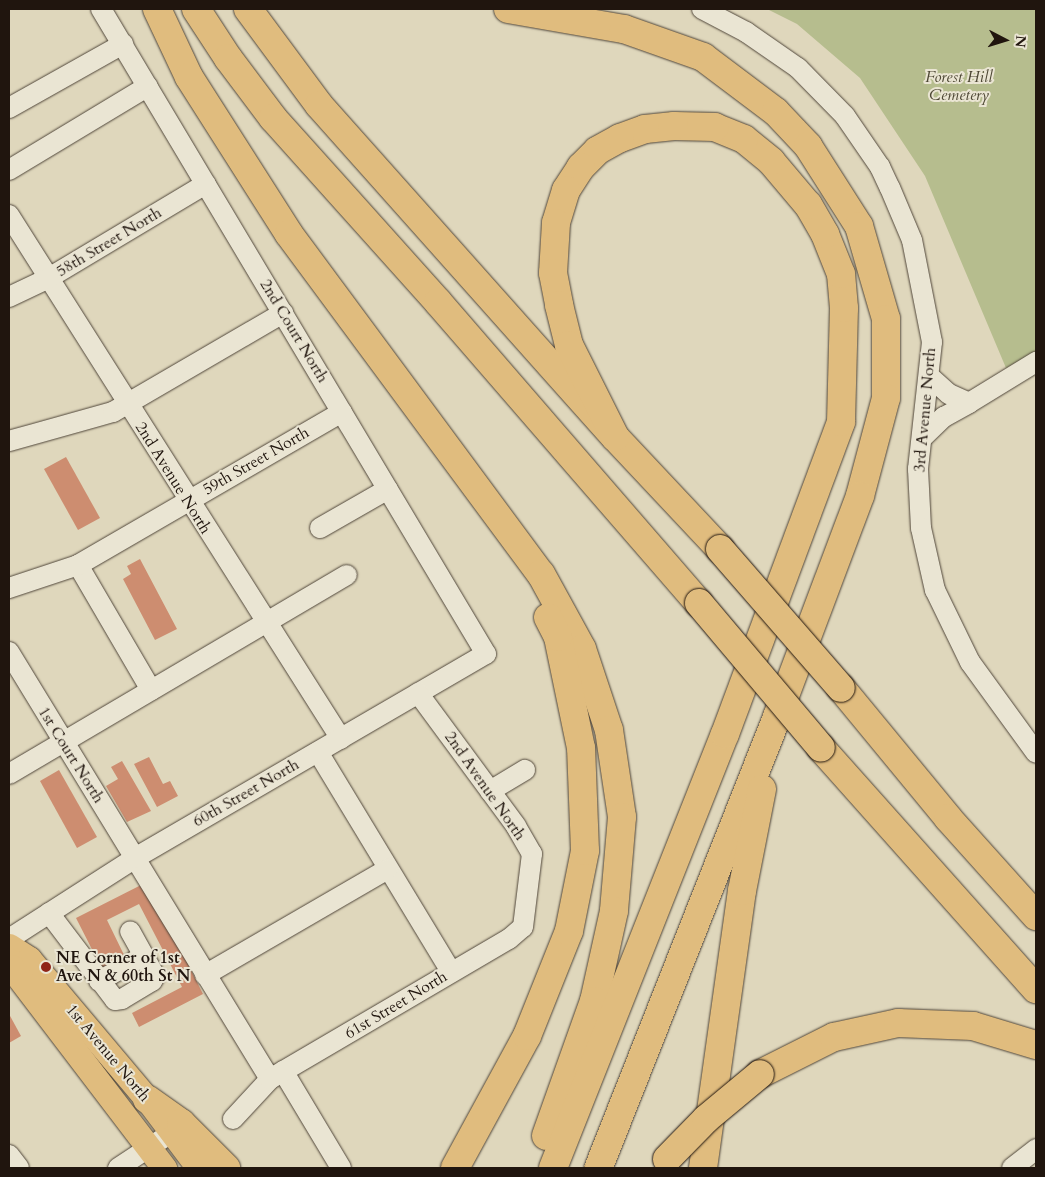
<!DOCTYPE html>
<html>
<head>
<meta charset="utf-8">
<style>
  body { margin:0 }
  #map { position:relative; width:1045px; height:1177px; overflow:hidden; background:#dfd7bc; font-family:Cardo,serif }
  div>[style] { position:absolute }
  .green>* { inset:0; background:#b6bd8e }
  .building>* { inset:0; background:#cd8d70 }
  .roads { filter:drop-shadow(0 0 1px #50463a) drop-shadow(0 0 1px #50463a) }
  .minor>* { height:20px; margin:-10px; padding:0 10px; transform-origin:10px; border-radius:10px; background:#eae5d3 }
  .major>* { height:25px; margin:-12.5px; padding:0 12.5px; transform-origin:12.5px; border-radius:12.5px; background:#e0bc7e }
  .highway>* { height:28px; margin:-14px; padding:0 14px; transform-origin:14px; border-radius:14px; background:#e0bc7e }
  .bridges { filter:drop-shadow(0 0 1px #20150e) drop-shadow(0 0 1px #20150e) }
  .highway-bridge>* { height:28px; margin:-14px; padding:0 14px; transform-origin:14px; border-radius:14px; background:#e0bc7e }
  .dots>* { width:14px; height:14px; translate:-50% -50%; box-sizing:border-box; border:2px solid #eae5d3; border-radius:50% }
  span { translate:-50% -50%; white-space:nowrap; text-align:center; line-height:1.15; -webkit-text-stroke:4px #eae5d3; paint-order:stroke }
  .park-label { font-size:16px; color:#4d4734; font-style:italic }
  .street-label { font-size:16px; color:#20150e }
  .poi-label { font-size:16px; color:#20150e; font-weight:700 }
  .left { translate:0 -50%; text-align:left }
  .frame { position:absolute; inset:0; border:10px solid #20150e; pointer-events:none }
  .north { position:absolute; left:980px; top:15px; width:50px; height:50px; -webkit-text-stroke:4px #eae5d3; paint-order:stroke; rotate:95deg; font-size:14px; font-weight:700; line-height:20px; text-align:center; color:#20150e }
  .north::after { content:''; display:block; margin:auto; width:18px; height:22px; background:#20150e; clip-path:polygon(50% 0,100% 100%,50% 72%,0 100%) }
</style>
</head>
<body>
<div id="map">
  <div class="green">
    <div style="clip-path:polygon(767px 9px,1036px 9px,1036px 352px,1006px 368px,925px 176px,860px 78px,797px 24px)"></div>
  </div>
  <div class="building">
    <div style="clip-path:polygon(66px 457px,100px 518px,78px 530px,44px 469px)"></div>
    <div style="clip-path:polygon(140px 559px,177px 629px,155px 640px,123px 579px,131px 574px,127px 566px)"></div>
    <div style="clip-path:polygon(149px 757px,163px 784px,170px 781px,178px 796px,157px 807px,134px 764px)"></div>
    <div style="clip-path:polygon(122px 761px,151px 811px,127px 822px,106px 786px,118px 779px,111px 767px)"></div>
    <div style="clip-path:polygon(59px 770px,97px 837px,77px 848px,40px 781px)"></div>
    <div style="clip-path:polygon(147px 882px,203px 994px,139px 1027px,132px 1013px,182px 987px,139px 904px,107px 920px,125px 957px,102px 969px,76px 918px)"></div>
    <div style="clip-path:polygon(9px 1014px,21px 1036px,9px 1043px)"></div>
  </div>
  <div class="roads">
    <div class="minor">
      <div style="left:702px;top:9px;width:50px;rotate:27.6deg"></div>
      <div style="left:746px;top:32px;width:63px;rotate:34.7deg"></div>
      <div style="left:798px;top:68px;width:67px;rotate:45.6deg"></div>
      <div style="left:845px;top:116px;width:62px;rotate:55.5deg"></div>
      <div style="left:880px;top:167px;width:23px;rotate:65deg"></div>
      <div style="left:890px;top:188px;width:56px;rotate:67.1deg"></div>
      <div style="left:912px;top:240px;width:104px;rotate:78.9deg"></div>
      <div style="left:932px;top:342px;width:128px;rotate:96.3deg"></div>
      <div style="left:918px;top:469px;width:59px;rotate:87.1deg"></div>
      <div style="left:921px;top:528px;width:64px;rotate:77.3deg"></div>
      <div style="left:935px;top:590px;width:80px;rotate:64.1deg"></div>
      <div style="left:970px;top:662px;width:112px;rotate:54deg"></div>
      <div style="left:9px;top:108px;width:131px;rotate:-29.3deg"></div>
      <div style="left:9px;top:170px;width:162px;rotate:-31.1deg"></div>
      <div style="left:9px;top:215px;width:620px;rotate:57.64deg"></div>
      <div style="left:9px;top:297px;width:42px;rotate:-25.3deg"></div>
      <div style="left:47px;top:279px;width:185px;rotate:-30.9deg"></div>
      <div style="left:930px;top:377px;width:25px;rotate:42deg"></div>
      <div style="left:949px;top:394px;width:22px;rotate:24deg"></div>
      <div style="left:969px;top:403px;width:79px;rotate:-31.5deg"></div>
      <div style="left:924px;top:436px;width:28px;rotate:-44deg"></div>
      <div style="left:944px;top:417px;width:29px;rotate:-29deg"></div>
      <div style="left:9px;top:441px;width:108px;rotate:-15.6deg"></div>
      <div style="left:113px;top:412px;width:197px;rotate:-30.2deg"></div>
      <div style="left:320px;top:528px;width:78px;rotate:-29.8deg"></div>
      <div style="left:78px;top:565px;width:145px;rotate:59.7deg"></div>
      <div style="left:9px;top:588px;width:73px;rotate:-18.4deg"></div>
      <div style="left:78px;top:565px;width:305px;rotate:-30.1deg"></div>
      <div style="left:9px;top:652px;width:500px;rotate:58.57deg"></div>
      <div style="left:318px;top:752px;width:257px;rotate:58.8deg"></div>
      <div style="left:9px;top:774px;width:392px;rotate:-30.5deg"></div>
      <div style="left:490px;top:791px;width:41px;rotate:-31deg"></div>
      <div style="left:49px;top:913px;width:109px;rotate:52.8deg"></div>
      <div style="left:115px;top:1000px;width:7px;rotate:-8deg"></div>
      <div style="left:122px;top:999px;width:35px;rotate:-31deg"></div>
      <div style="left:152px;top:981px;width:6px;rotate:-59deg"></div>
      <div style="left:155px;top:976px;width:51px;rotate:-119.1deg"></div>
      <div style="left:9px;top:939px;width:150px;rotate:-32.7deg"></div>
      <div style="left:135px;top:858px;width:406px;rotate:-30.2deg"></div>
      <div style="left:486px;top:654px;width:751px;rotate:-120.83deg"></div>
      <div style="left:205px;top:975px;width:211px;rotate:-30.1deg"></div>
      <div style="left:99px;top:981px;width:51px;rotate:-29.1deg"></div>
      <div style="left:283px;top:1071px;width:113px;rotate:59.1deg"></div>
      <div style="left:233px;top:1119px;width:54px;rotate:-47.2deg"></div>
      <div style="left:270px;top:1079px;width:277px;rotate:-30.4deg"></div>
      <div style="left:509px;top:939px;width:18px;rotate:-41deg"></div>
      <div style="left:523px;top:927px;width:74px;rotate:-83deg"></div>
      <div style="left:532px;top:854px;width:32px;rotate:-120deg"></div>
      <div style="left:516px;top:826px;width:165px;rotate:-126.4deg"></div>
      <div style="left:9px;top:1155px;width:16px;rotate:52deg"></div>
      <div style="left:118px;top:1168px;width:64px;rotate:-33.4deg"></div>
      <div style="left:1012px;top:1168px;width:31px;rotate:-38deg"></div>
    </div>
    <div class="major">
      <div style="left:9px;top:946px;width:24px;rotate:33deg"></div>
      <div style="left:29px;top:959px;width:183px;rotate:49.9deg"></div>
      <div style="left:147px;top:1099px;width:86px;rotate:53deg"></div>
      <div style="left:9px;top:961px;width:6px;rotate:72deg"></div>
      <div style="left:11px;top:967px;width:253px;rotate:52.7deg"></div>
    </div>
    <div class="highway">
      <div style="left:157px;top:9px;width:75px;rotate:64.8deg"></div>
      <div style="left:189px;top:77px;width:186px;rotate:57.5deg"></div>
      <div style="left:289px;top:234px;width:423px;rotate:53.5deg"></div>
      <div style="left:541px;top:574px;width:85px;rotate:61.3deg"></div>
      <div style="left:582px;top:649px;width:85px;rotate:71.6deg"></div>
      <div style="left:609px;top:730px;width:88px;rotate:81.5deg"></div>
      <div style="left:622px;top:817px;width:94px;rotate:94.9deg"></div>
      <div style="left:614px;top:911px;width:92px;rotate:102.5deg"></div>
      <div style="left:594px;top:1001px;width:143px;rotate:109.6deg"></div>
      <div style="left:196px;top:9px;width:59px;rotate:56.9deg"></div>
      <div style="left:228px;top:58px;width:75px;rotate:53.1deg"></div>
      <div style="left:273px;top:118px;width:247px;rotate:48.1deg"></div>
      <div style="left:438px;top:302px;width:398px;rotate:49.1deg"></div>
      <div style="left:248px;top:9px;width:119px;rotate:53.5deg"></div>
      <div style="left:319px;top:105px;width:445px;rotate:48.3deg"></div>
      <div style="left:615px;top:437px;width:154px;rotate:46.8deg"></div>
      <div style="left:508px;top:9px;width:118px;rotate:9.8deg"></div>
      <div style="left:624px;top:29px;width:84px;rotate:19.5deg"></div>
      <div style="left:703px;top:57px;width:91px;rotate:37deg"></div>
      <div style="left:776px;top:112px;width:47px;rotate:46.7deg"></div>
      <div style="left:808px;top:146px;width:95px;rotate:57.5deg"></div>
      <div style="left:859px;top:226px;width:97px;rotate:73.8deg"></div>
      <div style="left:886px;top:319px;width:79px;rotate:90deg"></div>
      <div style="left:886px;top:398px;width:101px;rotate:104.9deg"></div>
      <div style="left:860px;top:496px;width:236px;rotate:110.6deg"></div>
      <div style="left:777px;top:717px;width:485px;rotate:111.6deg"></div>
      <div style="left:841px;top:688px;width:168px;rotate:50.5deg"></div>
      <div style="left:948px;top:818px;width:132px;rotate:48.1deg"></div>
      <div style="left:821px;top:748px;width:323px;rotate:48.3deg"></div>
      <div style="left:760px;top:1074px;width:83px;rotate:-26.6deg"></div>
      <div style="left:834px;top:1037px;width:66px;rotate:-12.3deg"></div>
      <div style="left:898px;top:1023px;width:75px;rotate:2.3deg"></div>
      <div style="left:973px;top:1026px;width:66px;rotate:16.8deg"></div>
      <div style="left:147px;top:1099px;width:42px;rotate:35.2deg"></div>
      <div style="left:181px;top:1123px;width:64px;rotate:45deg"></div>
      <div style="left:455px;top:1168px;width:150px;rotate:-61.4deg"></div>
      <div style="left:527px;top:1036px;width:113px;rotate:-68.2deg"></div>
      <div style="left:569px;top:931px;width:82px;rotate:-78.7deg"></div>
      <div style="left:585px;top:851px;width:103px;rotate:-92.2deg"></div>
      <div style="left:581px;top:748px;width:113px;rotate:-101.7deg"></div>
      <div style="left:558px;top:637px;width:22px;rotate:-117deg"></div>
      <div style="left:553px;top:1168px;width:467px;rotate:-68.4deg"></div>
      <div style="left:725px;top:734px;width:333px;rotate:-69.6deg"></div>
      <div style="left:841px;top:422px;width:114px;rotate:-88.5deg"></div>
      <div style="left:844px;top:308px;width:34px;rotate:-95deg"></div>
      <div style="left:841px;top:274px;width:43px;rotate:-111.8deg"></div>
      <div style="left:825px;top:234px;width:34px;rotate:-120deg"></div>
      <div style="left:808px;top:205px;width:57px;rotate:-130.1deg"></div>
      <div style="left:771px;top:161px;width:35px;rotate:-141deg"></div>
      <div style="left:744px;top:139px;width:31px;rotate:-158deg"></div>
      <div style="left:715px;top:127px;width:41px;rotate:-178.6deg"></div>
      <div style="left:674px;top:126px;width:29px;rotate:174deg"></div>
      <div style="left:645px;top:129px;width:27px;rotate:160deg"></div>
      <div style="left:620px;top:138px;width:26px;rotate:151deg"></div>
      <div style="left:597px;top:151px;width:23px;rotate:135deg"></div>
      <div style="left:581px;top:167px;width:27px;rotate:123deg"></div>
      <div style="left:566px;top:190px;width:34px;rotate:107deg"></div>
      <div style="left:556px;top:223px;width:50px;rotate:93.4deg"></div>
      <div style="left:553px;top:273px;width:33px;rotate:79deg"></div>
      <div style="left:559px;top:305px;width:41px;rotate:76deg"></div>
      <div style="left:569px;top:345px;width:103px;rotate:63.4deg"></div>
      <div style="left:703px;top:1168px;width:280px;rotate:-82deg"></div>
      <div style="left:742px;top:891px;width:104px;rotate:-78.9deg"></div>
    </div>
  </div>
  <div class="bridges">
    <div class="highway-bridge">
      <div style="left:720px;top:549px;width:184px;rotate:49deg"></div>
      <div style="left:699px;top:603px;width:189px;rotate:49.9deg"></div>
      <div style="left:667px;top:1159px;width:56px;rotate:-45.7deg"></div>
      <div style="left:706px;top:1119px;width:70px;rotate:-39.8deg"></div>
    </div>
  </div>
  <div class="dots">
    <div style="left:46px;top:967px;background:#8f2418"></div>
  </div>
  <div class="park-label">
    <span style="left:959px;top:86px">Forest Hill<br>Cemetery</span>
  </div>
  <div class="street-label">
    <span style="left:109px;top:242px;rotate:-31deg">58th Street North</span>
    <span style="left:294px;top:331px;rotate:59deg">2nd Court North</span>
    <span style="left:925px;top:410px;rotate:-85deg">3rd Avenue North</span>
    <span style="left:256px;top:461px;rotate:-30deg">59th Street North</span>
    <span style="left:173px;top:478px;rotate:58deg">2nd Avenue North</span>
    <span style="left:71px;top:755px;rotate:58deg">1st Court North</span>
    <span style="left:485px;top:786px;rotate:55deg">2nd Avenue North</span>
    <span style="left:246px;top:793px;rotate:-30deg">60th Street North</span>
    <span style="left:396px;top:1005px;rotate:-31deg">61st Street North</span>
    <span style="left:108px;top:1053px;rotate:50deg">1st Avenue North</span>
  </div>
  <div class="poi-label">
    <span class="left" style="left:56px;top:967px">NE Corner of 1st<br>Ave N &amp; 60th St N</span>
  </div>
  <div class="frame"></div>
  <div class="north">N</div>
</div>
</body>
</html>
